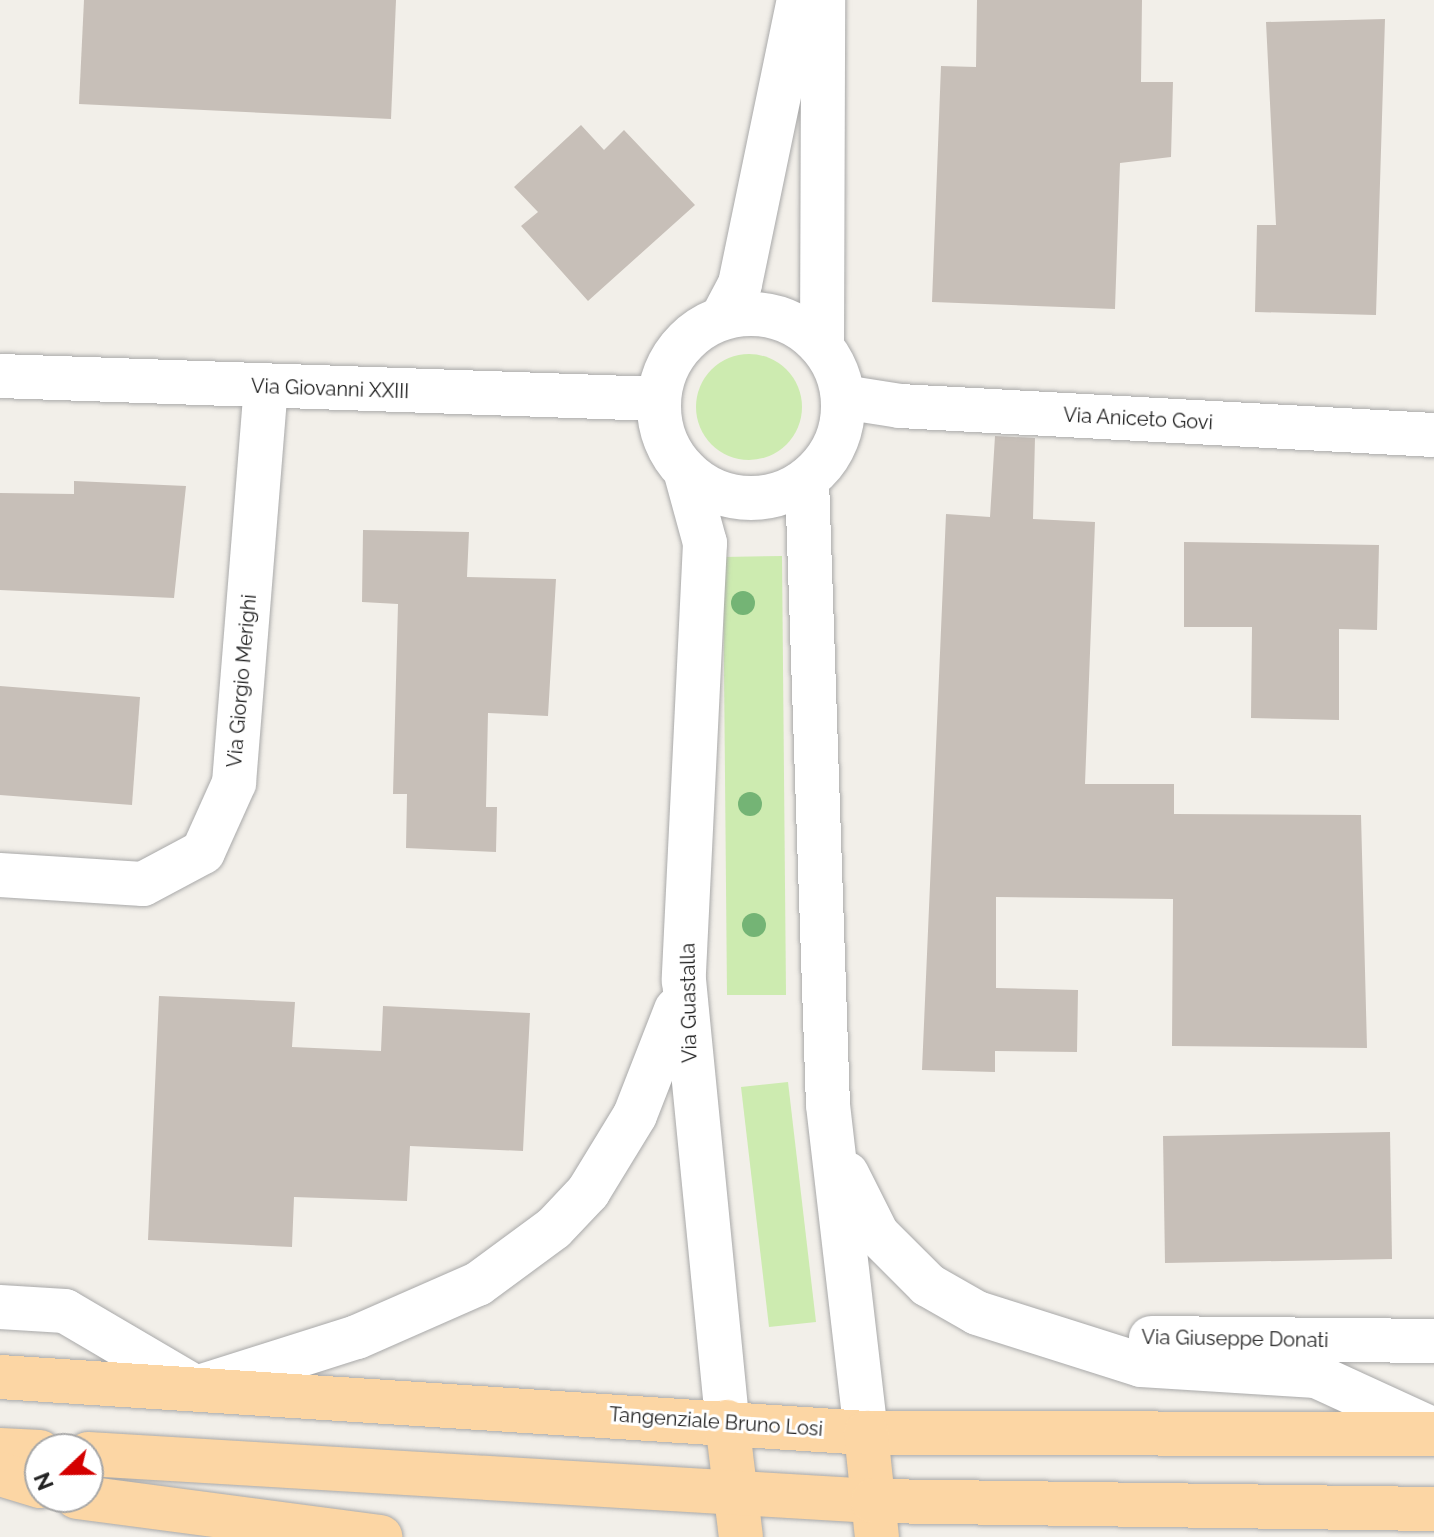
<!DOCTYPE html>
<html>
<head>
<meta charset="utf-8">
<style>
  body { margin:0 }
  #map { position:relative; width:1434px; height:1537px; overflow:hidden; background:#f2efe9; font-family:Raleway,sans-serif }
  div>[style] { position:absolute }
  .grass>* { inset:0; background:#cdebb0 }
  .round { border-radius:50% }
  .building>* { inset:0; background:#c7bfb8 }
  .roads { filter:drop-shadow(0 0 2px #a9a9a9) drop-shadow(0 0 2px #a9a9a9) }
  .minor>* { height:44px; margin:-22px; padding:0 22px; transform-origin:22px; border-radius:22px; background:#fff }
  .minor>.ring { margin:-22px; padding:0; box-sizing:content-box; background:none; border:44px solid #fff; border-radius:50% }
  .major>* { height:44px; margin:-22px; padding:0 22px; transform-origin:22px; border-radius:22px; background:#fcd6a4 }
  .trees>* { width:24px; height:24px; margin:-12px; border-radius:50%; background:#74b475 }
  span { translate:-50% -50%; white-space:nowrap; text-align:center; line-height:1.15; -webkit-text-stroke:6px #fff; paint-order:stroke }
  .street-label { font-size:20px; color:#222 }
  .north { position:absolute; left:24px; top:1433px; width:80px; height:80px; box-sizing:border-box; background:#fff; border:2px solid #a7a7a7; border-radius:50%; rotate:248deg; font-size:22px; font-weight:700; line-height:32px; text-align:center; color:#222 }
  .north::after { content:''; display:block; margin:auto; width:28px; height:36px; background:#d40000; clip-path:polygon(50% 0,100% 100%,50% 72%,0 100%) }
</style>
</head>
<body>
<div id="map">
  <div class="grass">
    <div class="round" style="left:696px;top:354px;width:106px;height:106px"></div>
    <div style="clip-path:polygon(782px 556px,786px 995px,727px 995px,723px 557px)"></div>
    <div style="clip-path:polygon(788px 1082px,816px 1322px,769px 1327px,741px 1087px)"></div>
  </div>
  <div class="building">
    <div style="clip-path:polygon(84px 0,396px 0,391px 119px,79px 104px)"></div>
    <div style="clip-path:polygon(977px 0,1142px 0,1141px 82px,1173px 82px,1171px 157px,1120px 163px,1115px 309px,932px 302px,941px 66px,976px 67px)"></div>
    <div style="clip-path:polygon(1385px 19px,1376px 315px,1255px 312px,1257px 225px,1276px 225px,1266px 22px)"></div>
    <div style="clip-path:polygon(581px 125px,604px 150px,624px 130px,695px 205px,588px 301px,521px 226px,538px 212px,514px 187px)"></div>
    <div style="clip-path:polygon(995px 436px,1035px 438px,1033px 519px,1095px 522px,1085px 784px,1174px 784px,1174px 814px,1361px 815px,1367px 1048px,1172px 1046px,1173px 899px,996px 897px,996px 988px,1078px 990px,1077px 1052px,995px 1051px,995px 1072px,922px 1070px,946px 514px,990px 517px)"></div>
    <div style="clip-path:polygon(74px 481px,186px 486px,174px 598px,0 590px,0 493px,74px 494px)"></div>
    <div style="clip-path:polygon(363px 530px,469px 532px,467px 577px,556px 579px,548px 716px,488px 713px,486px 807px,497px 807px,496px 852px,406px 848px,407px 794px,393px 794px,398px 604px,362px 602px)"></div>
    <div style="clip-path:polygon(1184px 542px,1379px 545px,1377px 630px,1339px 629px,1339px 720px,1251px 718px,1252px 627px,1184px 627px)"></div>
    <div style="clip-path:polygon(0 686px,140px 697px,132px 805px,0 795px)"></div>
    <div style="clip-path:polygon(159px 996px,295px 1002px,292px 1047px,381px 1051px,383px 1006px,530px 1013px,523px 1151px,410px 1146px,407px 1201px,294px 1197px,292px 1247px,148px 1240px)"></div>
    <div style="clip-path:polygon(1390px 1132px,1392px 1259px,1165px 1263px,1163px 1136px)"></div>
  </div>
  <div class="roads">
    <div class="minor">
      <div class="ring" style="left:659px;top:314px;width:140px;height:140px"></div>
      <div style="left:722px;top:318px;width:38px;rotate:-62deg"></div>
      <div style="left:740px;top:284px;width:290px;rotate:-78.3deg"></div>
      <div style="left:822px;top:346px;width:346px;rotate:-89.8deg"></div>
      <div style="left:0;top:376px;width:659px;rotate:2deg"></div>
      <div style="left:843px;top:397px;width:58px;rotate:9deg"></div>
      <div style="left:900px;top:406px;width:535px;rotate:3.11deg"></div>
      <div style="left:685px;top:470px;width:76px;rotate:74.7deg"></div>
      <div style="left:705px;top:543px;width:438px;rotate:92.8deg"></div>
      <div style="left:684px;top:980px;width:444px;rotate:84.4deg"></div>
      <div style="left:807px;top:480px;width:625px;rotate:88.08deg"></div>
      <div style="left:828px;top:1105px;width:330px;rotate:83.4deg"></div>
      <div style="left:0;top:875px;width:143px;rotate:3.6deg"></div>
      <div style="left:143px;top:884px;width:68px;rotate:-28.1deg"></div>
      <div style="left:203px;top:852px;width:76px;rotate:-65.8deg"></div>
      <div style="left:234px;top:783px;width:397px;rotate:-85.4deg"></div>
      <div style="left:847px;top:1174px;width:67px;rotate:63.4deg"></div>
      <div style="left:877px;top:1234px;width:72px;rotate:45deg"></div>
      <div style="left:928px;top:1285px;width:56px;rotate:29.7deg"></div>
      <div style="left:977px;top:1313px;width:172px;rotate:17.6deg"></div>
      <div style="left:1141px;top:1365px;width:175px;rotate:3.6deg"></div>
      <div style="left:1316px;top:1376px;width:130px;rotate:24.6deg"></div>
      <div style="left:0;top:1307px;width:65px;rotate:3.5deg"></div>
      <div style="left:65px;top:1311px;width:152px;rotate:30.4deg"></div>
      <div style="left:196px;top:1388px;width:169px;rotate:-17.6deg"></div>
      <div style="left:357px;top:1337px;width:132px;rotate:-23.7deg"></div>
      <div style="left:478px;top:1284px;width:94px;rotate:-36.4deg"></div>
      <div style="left:554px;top:1228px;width:50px;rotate:-46.6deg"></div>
      <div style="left:588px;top:1192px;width:90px;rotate:-58.6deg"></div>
      <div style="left:635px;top:1115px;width:113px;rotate:-68.7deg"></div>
      <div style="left:1151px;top:1338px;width:283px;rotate:0.6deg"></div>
    </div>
    <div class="major">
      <div style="left:0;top:1377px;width:868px;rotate:3.7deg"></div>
      <div style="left:866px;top:1433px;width:568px;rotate:0.1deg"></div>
      <div style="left:727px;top:1422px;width:116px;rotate:83.1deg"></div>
      <div style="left:866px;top:1433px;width:105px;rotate:84deg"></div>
      <div style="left:0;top:1450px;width:40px;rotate:2.9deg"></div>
      <div style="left:88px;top:1454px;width:786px;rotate:3.43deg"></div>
      <div style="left:873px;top:1501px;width:561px;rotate:0.82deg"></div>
      <div style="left:0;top:1474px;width:42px;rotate:16.7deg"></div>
      <div style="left:77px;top:1497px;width:306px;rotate:7.5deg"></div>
    </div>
  </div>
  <div class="trees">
    <div style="left:743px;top:603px"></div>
    <div style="left:750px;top:804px"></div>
    <div style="left:754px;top:925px"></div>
  </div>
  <div class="street-label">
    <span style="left:330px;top:389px;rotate:2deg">Via Giovanni XXIII</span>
    <span style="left:1138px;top:419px;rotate:3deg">Via Aniceto Govi</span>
    <span style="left:242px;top:681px;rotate:-85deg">Via Giorgio Merighi</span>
    <span style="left:689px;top:1003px;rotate:-91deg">Via Guastalla</span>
    <span style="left:1235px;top:1339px;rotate:1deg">Via Giuseppe Donati</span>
    <span style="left:716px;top:1422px;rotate:4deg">Tangenziale Bruno Losi</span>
  </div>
  <div class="north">N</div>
</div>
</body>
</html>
